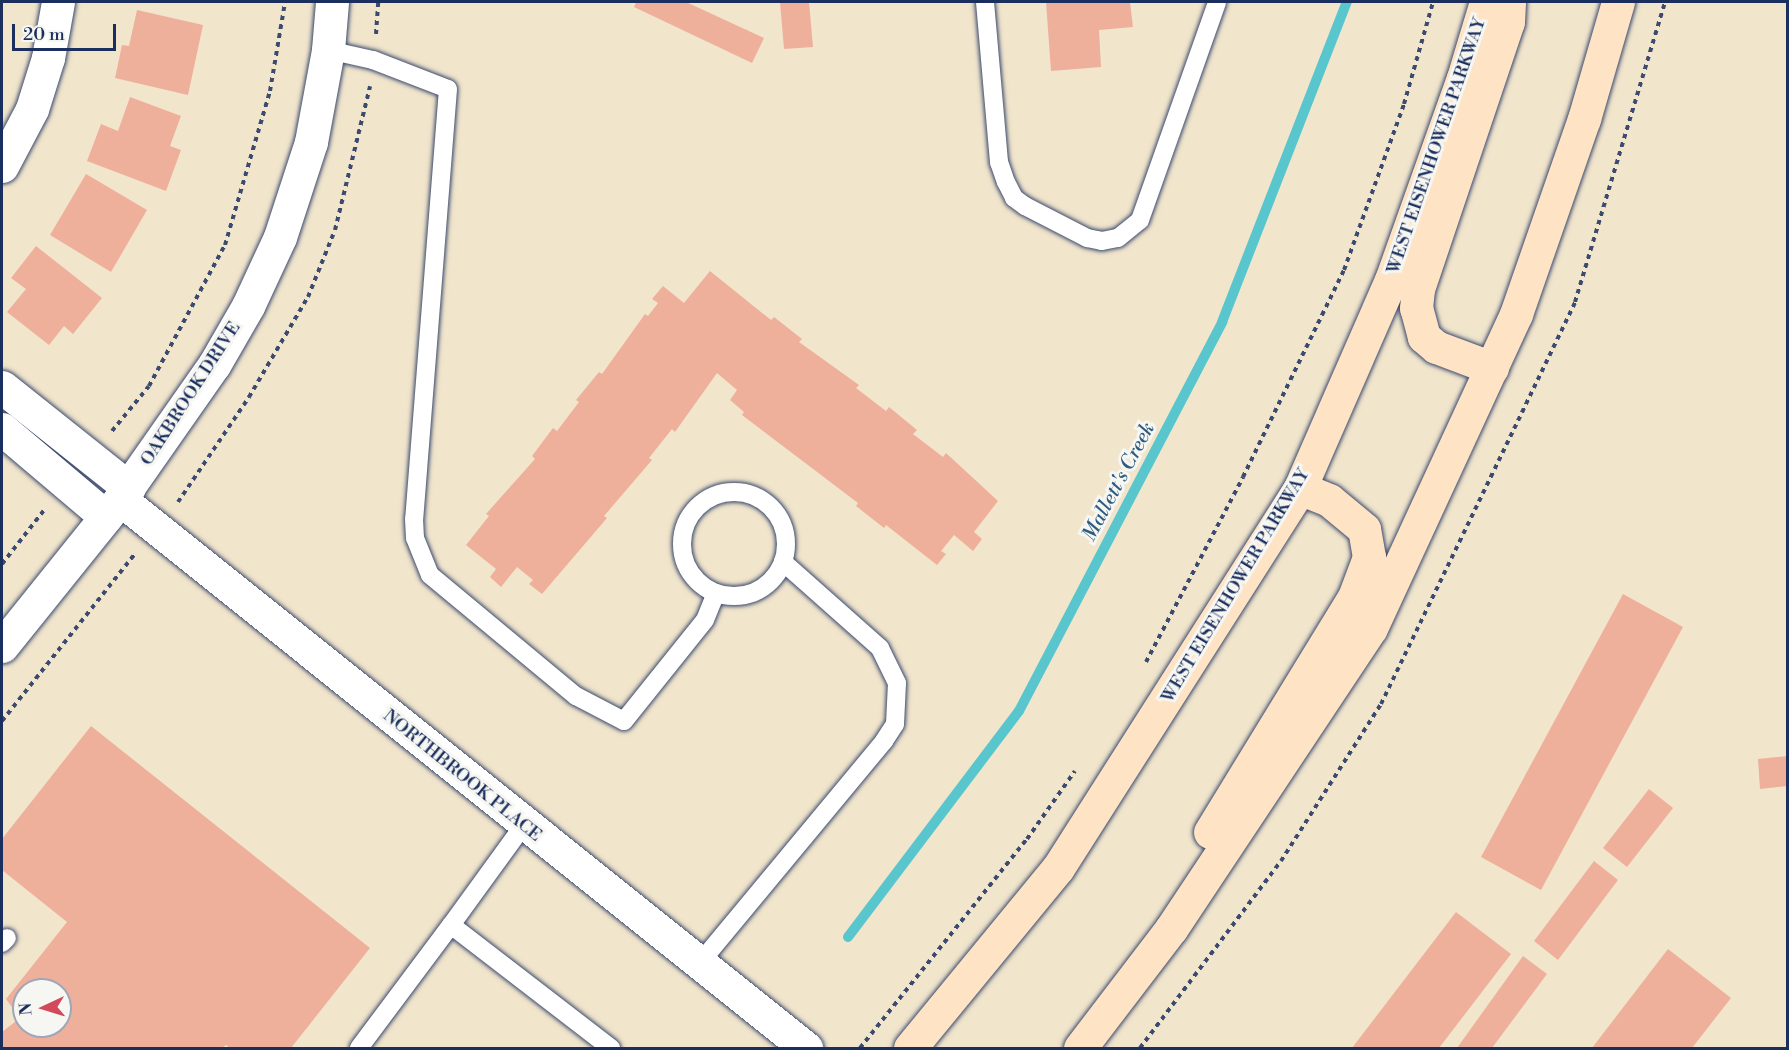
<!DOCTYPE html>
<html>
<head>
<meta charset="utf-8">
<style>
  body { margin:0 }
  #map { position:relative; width:1789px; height:1050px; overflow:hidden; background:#f1e5cc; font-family:"Libre Bodoni",serif }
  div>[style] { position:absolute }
  .stream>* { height:10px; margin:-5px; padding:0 5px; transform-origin:5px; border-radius:5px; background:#59c6ce }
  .building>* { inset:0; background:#efb09b }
  .path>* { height:4px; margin-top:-2px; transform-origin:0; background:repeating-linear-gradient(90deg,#3b4a6e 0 4.5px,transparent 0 9px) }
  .roads { filter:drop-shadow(0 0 2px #3b4a6e) drop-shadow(0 0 2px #3b4a6e) }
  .lane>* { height:18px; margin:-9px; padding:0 9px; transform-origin:9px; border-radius:9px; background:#fff }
  .lane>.ring { margin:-9px; padding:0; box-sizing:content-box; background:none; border:18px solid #fff; border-radius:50% }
  .street>* { height:33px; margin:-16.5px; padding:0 16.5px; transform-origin:16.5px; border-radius:16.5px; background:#fff }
  .secondary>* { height:33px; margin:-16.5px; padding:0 16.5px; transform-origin:16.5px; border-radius:16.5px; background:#fee4c5 }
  span { translate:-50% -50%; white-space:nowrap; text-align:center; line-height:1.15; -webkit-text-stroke:6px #f6f6f2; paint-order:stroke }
  .street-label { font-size:18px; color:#1b2f5e }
  .water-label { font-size:20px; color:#2e5c80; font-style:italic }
  .frame { position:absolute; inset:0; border:3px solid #1b2f5e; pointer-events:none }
  .north { position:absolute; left:12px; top:978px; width:60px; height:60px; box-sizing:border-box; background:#f6f6f2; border:2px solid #9ea6b7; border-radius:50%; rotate:266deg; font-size:16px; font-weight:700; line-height:24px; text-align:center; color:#1b2f5e }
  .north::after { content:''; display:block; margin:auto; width:21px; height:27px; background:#d1495b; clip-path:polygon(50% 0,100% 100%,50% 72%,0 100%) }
  .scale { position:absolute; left:12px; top:24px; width:104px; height:27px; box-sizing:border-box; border:3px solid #1b2f5e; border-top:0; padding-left:8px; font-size:18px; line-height:21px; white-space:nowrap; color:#1b2f5e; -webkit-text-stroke:4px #f6f6f2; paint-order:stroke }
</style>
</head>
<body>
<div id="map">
  <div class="stream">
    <div style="left:848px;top:937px;width:283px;rotate:-52.9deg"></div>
    <div style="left:1019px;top:711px;width:439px;rotate:-62.4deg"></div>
    <div style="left:1222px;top:322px;width:344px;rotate:-68.7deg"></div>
  </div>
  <div class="building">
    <div style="clip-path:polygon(636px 2px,686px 2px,764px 38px,752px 63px,634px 7px)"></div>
    <div style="clip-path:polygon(780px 2px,809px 2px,813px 47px,784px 49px)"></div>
    <div style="clip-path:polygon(1046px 2px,1130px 2px,1133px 27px,1099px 30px,1101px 67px,1051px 71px)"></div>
    <div style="clip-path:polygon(137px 10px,203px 25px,188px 95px,115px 78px,122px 45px,129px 46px)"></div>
    <div style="clip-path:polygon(130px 97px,181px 116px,170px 146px,181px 150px,166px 191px,87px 161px,101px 124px,118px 131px)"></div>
    <div style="clip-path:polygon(86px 174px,147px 210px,111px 272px,50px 235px)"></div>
    <div style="clip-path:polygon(36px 246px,102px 298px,73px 334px,64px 326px,49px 345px,7px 312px,26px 289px,11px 278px)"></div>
    <div style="clip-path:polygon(710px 271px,771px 320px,774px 317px,802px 339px,799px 342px,859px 385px,856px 388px,886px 411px,889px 407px,917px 430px,913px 434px,943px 457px,946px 453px,998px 501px,974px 532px,982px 539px,973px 551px,954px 535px,941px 551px,946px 554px,937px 565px,886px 525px,884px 528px,856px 506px,858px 503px,742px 415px,744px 412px,730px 400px,737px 390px,717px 373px,675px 432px,672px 429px,649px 458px,652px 460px,604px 516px,607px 518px,542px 594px,529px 584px,533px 580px,517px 567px,501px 587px,490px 577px,496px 569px,466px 545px,489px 516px,486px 514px,535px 459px,532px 456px,553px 428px,557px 431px,579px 402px,576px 400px,599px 372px,602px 374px,645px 314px,648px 316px,658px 303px,652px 299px,663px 286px,684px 303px)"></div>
    <div style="clip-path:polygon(1623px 594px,1683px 627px,1541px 890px,1481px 857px)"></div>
    <div style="clip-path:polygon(evenodd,91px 726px,370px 948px,291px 1048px,230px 1048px,226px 1045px,222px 1048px,2px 1048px,2px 1032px,20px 1018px,6px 999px,67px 922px,2px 870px,2px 839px,91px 726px,24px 990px,60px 990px,60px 1026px,24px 1026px,24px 990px)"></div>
    <div style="clip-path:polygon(1788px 756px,1788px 786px,1760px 789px,1758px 759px)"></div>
    <div style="clip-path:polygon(1649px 789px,1673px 808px,1627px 867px,1603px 848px)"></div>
    <div style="clip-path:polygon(1594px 861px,1618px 880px,1558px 960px,1534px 941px)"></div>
    <div style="clip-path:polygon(1456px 912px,1511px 954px,1439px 1048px,1352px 1048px)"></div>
    <div style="clip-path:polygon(1668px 949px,1731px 998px,1692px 1048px,1592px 1048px)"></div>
    <div style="clip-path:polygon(1523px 956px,1547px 974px,1492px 1048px,1457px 1048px)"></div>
  </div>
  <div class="path">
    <div style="left:376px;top:34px;width:32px;rotate:-86deg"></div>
    <div style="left:112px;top:431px;width:58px;rotate:-50.6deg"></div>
    <div style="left:149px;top:386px;width:160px;rotate:-61.7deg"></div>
    <div style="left:225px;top:245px;width:160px;rotate:-73.7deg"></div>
    <div style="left:270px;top:91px;width:90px;rotate:-80.4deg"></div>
    <div style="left:178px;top:502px;width:127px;rotate:-55.9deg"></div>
    <div style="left:249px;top:397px;width:116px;rotate:-59.5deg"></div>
    <div style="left:308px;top:297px;width:72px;rotate:-68.1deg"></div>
    <div style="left:335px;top:230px;width:148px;rotate:-76.3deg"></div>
    <div style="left:2px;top:564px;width:70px;rotate:-52deg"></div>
    <div style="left:1146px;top:662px;width:209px;rotate:-62.3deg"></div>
    <div style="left:1243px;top:477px;width:230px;rotate:-64deg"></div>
    <div style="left:1344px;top:270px;width:177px;rotate:-70.1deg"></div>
    <div style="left:1404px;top:104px;width:106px;rotate:-74.1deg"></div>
    <div style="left:2px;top:721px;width:213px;rotate:-51.5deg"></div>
    <div style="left:860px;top:1048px;width:268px;rotate:-51.4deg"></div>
    <div style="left:1027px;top:839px;width:83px;rotate:-54.8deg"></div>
    <div style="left:1140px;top:1048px;width:234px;rotate:-53deg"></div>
    <div style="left:1281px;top:861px;width:186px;rotate:-57.5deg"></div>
    <div style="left:1381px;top:704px;width:446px;rotate:-64.2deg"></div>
    <div style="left:1575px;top:302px;width:313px;rotate:-73.3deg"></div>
  </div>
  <div class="roads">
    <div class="lane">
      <div style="left:985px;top:2px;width:161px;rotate:85deg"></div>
      <div style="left:999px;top:162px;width:21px;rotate:71deg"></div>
      <div style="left:1006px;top:182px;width:18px;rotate:63deg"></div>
      <div style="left:1014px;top:198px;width:14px;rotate:36deg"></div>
      <div style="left:1025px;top:206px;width:70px;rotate:27.3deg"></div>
      <div style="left:1087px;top:238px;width:15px;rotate:11deg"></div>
      <div style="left:1102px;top:241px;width:16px;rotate:-11deg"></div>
      <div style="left:1118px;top:238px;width:28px;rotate:-39deg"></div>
      <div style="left:1140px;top:220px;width:231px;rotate:-70.5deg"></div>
      <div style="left:328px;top:50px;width:46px;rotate:12.5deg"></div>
      <div style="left:373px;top:60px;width:80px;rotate:21.1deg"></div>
      <div style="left:448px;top:89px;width:431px;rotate:94.5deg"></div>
      <div style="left:414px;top:519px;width:19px;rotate:87deg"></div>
      <div style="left:415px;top:538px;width:40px;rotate:68deg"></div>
      <div style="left:430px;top:575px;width:190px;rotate:39.7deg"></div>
      <div style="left:576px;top:696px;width:54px;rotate:27.5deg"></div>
      <div style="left:624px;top:721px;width:129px;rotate:-51.3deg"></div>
      <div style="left:705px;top:620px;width:29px;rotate:-68deg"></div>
      <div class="ring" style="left:682px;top:492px;width:86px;height:86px"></div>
      <div style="left:523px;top:826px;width:122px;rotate:126deg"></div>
      <div style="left:451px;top:925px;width:202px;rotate:37.6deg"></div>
      <div style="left:2px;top:943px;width:7px;rotate:-45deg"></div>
      <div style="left:699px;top:964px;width:290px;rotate:-50.3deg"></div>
      <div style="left:884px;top:741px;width:20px;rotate:-57deg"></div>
      <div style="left:895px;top:724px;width:41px;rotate:-87.2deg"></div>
      <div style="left:897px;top:683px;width:39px;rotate:-116deg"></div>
      <div style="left:880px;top:648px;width:130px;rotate:-138.4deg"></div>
      <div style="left:359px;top:1048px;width:154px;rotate:-53.2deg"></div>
    </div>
    <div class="street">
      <div style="left:2px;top:166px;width:64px;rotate:-62.2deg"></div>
      <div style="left:32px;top:109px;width:53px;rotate:-72.6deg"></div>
      <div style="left:48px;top:58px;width:57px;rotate:-79.9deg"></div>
      <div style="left:2px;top:387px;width:162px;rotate:38.5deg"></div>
      <div style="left:2px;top:429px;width:136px;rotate:40.2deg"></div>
      <div style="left:120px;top:499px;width:879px;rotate:38.67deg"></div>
      <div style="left:2px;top:646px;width:189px;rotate:-51.2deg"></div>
      <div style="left:120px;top:499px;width:164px;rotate:-55deg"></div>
      <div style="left:214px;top:365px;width:68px;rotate:-60deg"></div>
      <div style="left:248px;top:306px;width:76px;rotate:-65.1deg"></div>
      <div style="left:280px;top:237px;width:100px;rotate:-71.9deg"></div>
      <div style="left:311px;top:142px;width:94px;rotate:-79.5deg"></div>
      <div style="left:328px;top:50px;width:48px;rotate:-85.2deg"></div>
    </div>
    <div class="secondary">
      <div style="left:1492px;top:368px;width:60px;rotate:-159.4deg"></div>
      <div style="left:1436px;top:347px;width:16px;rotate:-140deg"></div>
      <div style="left:1424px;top:337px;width:30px;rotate:-105deg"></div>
      <div style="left:1416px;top:308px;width:19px;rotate:-84deg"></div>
      <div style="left:1418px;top:289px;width:282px;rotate:-71.4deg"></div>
      <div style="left:1508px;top:22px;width:20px;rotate:-87deg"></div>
      <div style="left:1210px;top:832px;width:276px;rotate:-58.5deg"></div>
      <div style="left:1354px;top:597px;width:43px;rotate:-69.4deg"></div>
      <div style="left:1369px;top:557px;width:28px;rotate:-100deg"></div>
      <div style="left:1364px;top:529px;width:45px;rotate:-140.4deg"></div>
      <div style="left:1329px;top:500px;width:31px;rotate:-158deg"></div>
      <div style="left:910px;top:1048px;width:233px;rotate:-50.6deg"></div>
      <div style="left:1058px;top:868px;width:451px;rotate:-57.5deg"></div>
      <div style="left:1300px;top:488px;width:227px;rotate:-66.4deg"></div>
      <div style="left:1391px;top:280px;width:214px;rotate:-70.4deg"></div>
      <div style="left:1463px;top:78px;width:79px;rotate:-73.2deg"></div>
      <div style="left:1080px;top:1048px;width:150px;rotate:-52.6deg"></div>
      <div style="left:1171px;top:929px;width:361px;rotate:-56.4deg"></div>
      <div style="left:1371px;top:628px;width:346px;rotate:-65.2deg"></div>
      <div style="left:1516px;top:314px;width:207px;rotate:-70.8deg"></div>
      <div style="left:1584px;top:119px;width:122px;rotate:-73.8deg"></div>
    </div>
  </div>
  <div class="street-label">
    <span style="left:1437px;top:146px;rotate:-71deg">WEST EISENHOWER PARKWAY</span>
    <span style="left:191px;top:394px;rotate:-57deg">OAKBROOK DRIVE</span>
    <span style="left:1236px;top:586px;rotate:-59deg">WEST EISENHOWER PARKWAY</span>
    <span style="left:462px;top:776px;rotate:39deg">NORTHBROOK PLACE</span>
  </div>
  <div class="water-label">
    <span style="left:1119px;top:482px;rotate:-62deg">Mallett's Creek</span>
  </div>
  <div class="frame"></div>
  <div class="north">N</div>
  <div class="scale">20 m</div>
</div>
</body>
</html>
